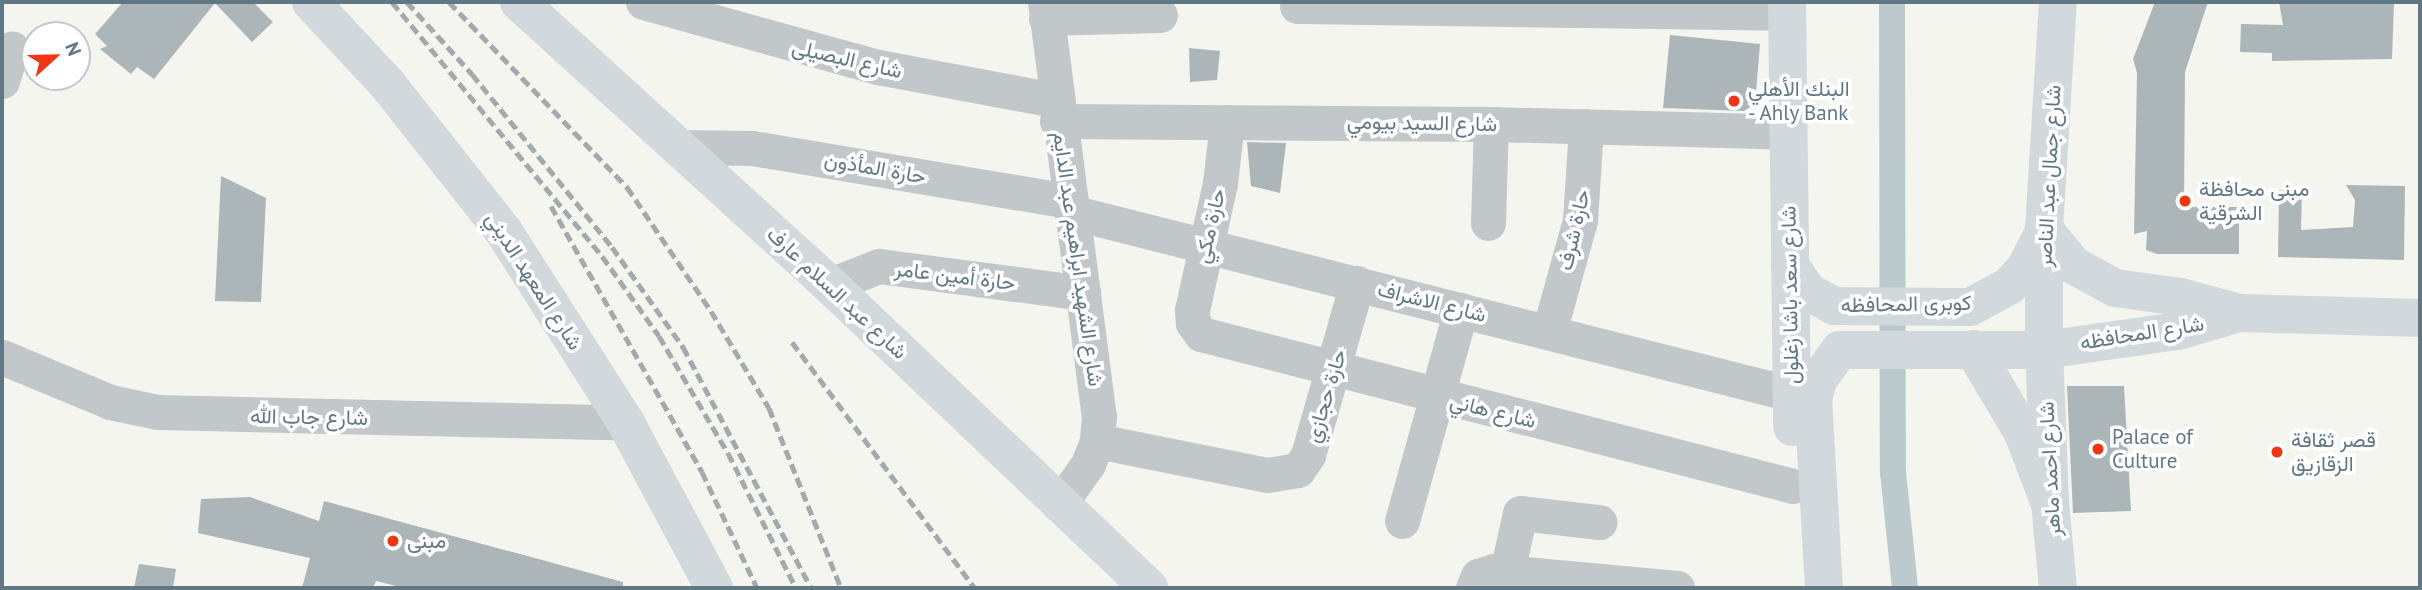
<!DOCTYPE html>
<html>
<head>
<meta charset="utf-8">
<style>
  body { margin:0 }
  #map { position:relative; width:2422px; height:590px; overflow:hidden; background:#f5f5f0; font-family:"PT Sans",Vazirmatn,sans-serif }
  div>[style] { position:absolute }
  .canal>* { height:26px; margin:-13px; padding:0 13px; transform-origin:13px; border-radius:13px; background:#bccace }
  .building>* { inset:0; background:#acb6b9 }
  .minor>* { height:35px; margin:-17.5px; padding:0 17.5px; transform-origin:17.5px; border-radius:17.5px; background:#c2c7c9 }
  .major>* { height:38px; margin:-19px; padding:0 19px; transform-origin:19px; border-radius:19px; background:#d2d9dc }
  .highway>* { height:38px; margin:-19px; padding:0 19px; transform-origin:19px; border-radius:19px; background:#d2d9dc }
  .rail>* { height:5px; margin-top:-2.5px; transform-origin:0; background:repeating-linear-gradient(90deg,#a2aaae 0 10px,transparent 0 15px) }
  .dots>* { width:19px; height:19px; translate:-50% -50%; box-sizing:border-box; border:4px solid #fff; border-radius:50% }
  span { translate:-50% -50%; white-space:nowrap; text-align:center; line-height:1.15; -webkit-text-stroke:7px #fff; paint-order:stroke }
  .street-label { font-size:21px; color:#617884 }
  .poi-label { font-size:21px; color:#617884 }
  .left { translate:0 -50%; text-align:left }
  .frame { position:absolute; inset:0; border:4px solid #617884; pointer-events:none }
  .north { position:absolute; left:21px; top:21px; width:70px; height:70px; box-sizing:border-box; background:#fff; border:2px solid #c0c9ce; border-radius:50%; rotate:68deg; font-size:19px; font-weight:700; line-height:28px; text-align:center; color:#617884 }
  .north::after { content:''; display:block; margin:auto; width:24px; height:32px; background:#f13414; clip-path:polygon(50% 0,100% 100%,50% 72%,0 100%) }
</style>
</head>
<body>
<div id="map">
  <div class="canal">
    <div style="left:1892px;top:2px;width:470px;rotate:89.9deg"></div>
    <div style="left:1893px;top:472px;width:117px;rotate:84.1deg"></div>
  </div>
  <div class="building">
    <div style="clip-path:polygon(123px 2px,253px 2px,273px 22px,252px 42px,215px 3px,154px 79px,137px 67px,131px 74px,100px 49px,107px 46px,95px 34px)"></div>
    <div style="clip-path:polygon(2155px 2px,2208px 2px,2185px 72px,2184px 207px,2239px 207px,2239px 254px,2157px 254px,2146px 250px,2147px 231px,2134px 234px,2137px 73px,2133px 59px)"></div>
    <div style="clip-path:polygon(2279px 2px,2394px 2px,2392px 59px,2272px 61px,2272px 53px,2240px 52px,2241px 24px,2283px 25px)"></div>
    <div style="clip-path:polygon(1670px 35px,1760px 44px,1755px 104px,1744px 111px,1663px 108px)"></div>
    <div style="clip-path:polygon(1189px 48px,1220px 51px,1217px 80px,1190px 82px)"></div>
    <div style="clip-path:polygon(1247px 142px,1286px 143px,1280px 193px,1251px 186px)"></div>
    <div style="clip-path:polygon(221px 176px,266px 198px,261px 302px,215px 301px)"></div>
    <div style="clip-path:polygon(2346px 185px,2405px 186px,2404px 260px,2278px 257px,2279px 190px,2302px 190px,2301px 230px,2353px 227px,2355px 200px)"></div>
    <div style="clip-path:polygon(2067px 386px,2124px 386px,2131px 511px,2073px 513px)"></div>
    <div style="clip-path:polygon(250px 497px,319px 521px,324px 501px,623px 582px,623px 588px,404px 588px,376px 581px,373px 588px,302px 588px,310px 558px,198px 533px,201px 499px)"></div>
    <div style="clip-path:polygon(139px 564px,176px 569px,173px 588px,134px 588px)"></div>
  </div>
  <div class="minor">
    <div style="left:643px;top:2px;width:244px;rotate:15.5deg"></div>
    <div style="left:878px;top:67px;width:179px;rotate:10.6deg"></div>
    <div style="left:1045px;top:2px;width:418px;rotate:82.6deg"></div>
    <div style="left:1099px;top:416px;width:25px;rotate:95deg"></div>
    <div style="left:1097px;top:441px;width:25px;rotate:111deg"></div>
    <div style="left:1088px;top:464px;width:50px;rotate:125.3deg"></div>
    <div style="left:1297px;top:6px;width:490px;rotate:0.8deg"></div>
    <div style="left:1046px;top:18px;width:114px;rotate:-1.5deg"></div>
    <div style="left:2px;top:81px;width:34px;rotate:-73deg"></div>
    <div style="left:1057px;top:121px;width:434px;rotate:0.4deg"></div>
    <div style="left:1491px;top:124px;width:296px;rotate:1.5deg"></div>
    <div style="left:1227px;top:122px;width:61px;rotate:96.5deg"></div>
    <div style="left:1220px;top:183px;width:130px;rotate:102.4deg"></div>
    <div style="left:1192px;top:310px;width:13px;rotate:86deg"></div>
    <div style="left:1193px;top:323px;width:14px;rotate:54deg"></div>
    <div style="left:1201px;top:334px;width:611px;rotate:14.4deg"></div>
    <div style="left:679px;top:147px;width:73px;rotate:0.8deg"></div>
    <div style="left:752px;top:148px;width:321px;rotate:9.5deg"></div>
    <div style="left:1071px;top:212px;width:744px;rotate:14.17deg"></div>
    <div style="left:1488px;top:223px;width:99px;rotate:-88.3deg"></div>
    <div style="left:830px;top:285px;width:53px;rotate:-21.2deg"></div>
    <div style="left:879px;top:266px;width:206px;rotate:7.5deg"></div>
    <div style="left:1549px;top:332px;width:116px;rotate:-74.5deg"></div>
    <div style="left:1580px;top:220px;width:94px;rotate:-86.3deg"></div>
    <div style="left:2px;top:357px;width:117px;rotate:22.6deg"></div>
    <div style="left:110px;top:402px;width:49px;rotate:11.8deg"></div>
    <div style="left:158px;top:412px;width:468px;rotate:1.3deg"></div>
    <div style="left:1097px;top:441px;width:173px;rotate:11.3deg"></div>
    <div style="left:1267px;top:475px;width:31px;rotate:-9deg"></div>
    <div style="left:1298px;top:470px;width:18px;rotate:-56deg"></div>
    <div style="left:1308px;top:455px;width:179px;rotate:-74.1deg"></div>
    <div style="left:1402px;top:521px;width:219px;rotate:-74.4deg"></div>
    <div style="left:1507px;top:572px;width:60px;rotate:-77.6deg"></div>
    <div style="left:1520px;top:513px;width:80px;rotate:6.5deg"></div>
    <div style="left:1473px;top:588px;width:13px;rotate:-67deg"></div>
    <div style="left:1478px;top:576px;width:17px;rotate:-17deg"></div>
    <div style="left:1494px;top:571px;width:184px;rotate:5.3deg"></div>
  </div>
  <div class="major">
    <div style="left:311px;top:2px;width:113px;rotate:47.1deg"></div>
    <div style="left:388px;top:85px;width:187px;rotate:51.7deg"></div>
    <div style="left:504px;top:232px;width:227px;rotate:57.4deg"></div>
    <div style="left:626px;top:423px;width:187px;rotate:61.9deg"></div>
    <div style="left:519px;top:2px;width:420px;rotate:42.3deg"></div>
    <div style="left:830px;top:285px;width:440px;rotate:43.5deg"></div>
    <div style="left:2044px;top:229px;width:46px;rotate:51.1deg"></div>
    <div style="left:2073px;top:265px;width:48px;rotate:28.7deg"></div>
    <div style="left:2115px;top:288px;width:67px;rotate:7.8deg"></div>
    <div style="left:2181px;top:297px;width:60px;rotate:15.4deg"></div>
    <div style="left:2239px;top:313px;width:181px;rotate:1.6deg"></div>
    <div style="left:2058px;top:588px;width:84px;rotate:-95.4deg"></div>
    <div style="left:2050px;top:504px;width:154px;rotate:-92.2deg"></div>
    <div style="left:2044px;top:350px;width:135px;rotate:-8.1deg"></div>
    <div style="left:2178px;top:331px;width:64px;rotate:-16.4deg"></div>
  </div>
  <div class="highway">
    <div style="left:1787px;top:2px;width:425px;rotate:89.3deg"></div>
    <div style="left:1790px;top:265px;width:32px;rotate:56deg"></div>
    <div style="left:1808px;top:292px;width:30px;rotate:28deg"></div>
    <div style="left:1834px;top:306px;width:136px;rotate:0.4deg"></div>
    <div style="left:1970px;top:307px;width:44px;rotate:-28.3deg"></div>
    <div style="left:2009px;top:286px;width:23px;rotate:-47deg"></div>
    <div style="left:2025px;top:269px;width:40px;rotate:-63.4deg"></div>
    <div style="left:1973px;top:349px;width:98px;rotate:59.2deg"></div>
    <div style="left:2023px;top:433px;width:76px;rotate:69.2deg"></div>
    <div style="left:1824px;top:588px;width:188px;rotate:-93.3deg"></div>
    <div style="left:1813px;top:400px;width:21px;rotate:-76deg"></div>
    <div style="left:1818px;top:380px;width:37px;rotate:-54deg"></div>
    <div style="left:1840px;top:350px;width:204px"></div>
    <div style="left:2044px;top:350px;width:121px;rotate:-90deg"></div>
    <div style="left:2044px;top:229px;width:227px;rotate:-86.5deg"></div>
  </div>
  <div class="rail">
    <div style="left:392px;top:2px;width:330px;rotate:50.4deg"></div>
    <div style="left:602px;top:256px;width:98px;rotate:54.5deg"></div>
    <div style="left:659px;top:336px;width:136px;rotate:59.5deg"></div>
    <div style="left:728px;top:453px;width:151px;rotate:63.3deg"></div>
    <div style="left:407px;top:2px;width:97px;rotate:47.9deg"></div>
    <div style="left:472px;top:74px;width:223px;rotate:51deg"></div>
    <div style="left:612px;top:247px;width:123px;rotate:54.6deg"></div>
    <div style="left:683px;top:347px;width:273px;rotate:62deg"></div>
    <div style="left:449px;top:2px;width:257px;rotate:46.1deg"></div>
    <div style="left:627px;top:187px;width:150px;rotate:55.9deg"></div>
    <div style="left:711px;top:311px;width:113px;rotate:59.1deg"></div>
    <div style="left:769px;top:408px;width:194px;rotate:68.2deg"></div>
    <div style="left:551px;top:206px;width:306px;rotate:60.4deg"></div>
    <div style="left:702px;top:472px;width:128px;rotate:64.6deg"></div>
    <div style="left:792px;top:342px;width:307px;rotate:53.4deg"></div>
  </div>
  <div class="dots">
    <div style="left:1734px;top:101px;background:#f13414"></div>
    <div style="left:2185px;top:201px;background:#f13414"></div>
    <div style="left:2098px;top:449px;background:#f13414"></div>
    <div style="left:2277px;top:452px;background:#f13414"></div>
    <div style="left:393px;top:541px;background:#f13414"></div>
  </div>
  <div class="street-label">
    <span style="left:847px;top:59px;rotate:13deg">شارع البصيلى</span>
    <span style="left:1422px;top:123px;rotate:1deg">شارع السيد بيومي</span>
    <span style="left:875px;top:168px;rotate:10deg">حارة المأذون</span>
    <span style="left:2049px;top:176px;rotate:-87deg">شارع جمال عبد الناصر</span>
    <span style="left:1210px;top:226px;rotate:-77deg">حارة مكي</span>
    <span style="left:1574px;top:230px;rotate:-77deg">حارة شرف</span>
    <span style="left:1078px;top:259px;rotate:82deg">شارع الشهيد ابراهيم عبد الدايم</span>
    <span style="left:955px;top:276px;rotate:7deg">حارة أمين عامر</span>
    <span style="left:534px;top:281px;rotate:57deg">شارع المعهد الديني</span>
    <span style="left:837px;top:293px;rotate:43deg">شارع عبد السلام عارف</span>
    <span style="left:1790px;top:295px;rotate:-91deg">شارع سعد باشا زغلول</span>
    <span style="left:1432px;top:302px;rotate:14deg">شارع الاشراف</span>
    <span style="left:1906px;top:304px;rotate:-1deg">كوبرى المحافظه</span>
    <span style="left:2142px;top:333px;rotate:-9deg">شارع المحافظه</span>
    <span style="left:1326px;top:396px;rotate:-73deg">حارة حجازي</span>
    <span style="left:1493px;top:411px;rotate:14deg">شارع هاني</span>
    <span style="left:309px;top:417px;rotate:1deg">شارع جاب الله</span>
    <span style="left:2050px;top:469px;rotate:-93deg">شارع احمد ماهر</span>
  </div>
  <div class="poi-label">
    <span class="left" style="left:1748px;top:101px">البنك الأهلي<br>- Ahly Bank</span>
    <span class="left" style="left:2199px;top:201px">مبنى محافظة<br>الشرقية</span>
    <span class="left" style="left:2112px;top:449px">Palace of<br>Culture</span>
    <span class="left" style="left:2291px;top:452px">قصر ثقافة<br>الزقازيق</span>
    <span class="left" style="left:407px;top:541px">مبنى</span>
  </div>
  <div class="frame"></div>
  <div class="north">N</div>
</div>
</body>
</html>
